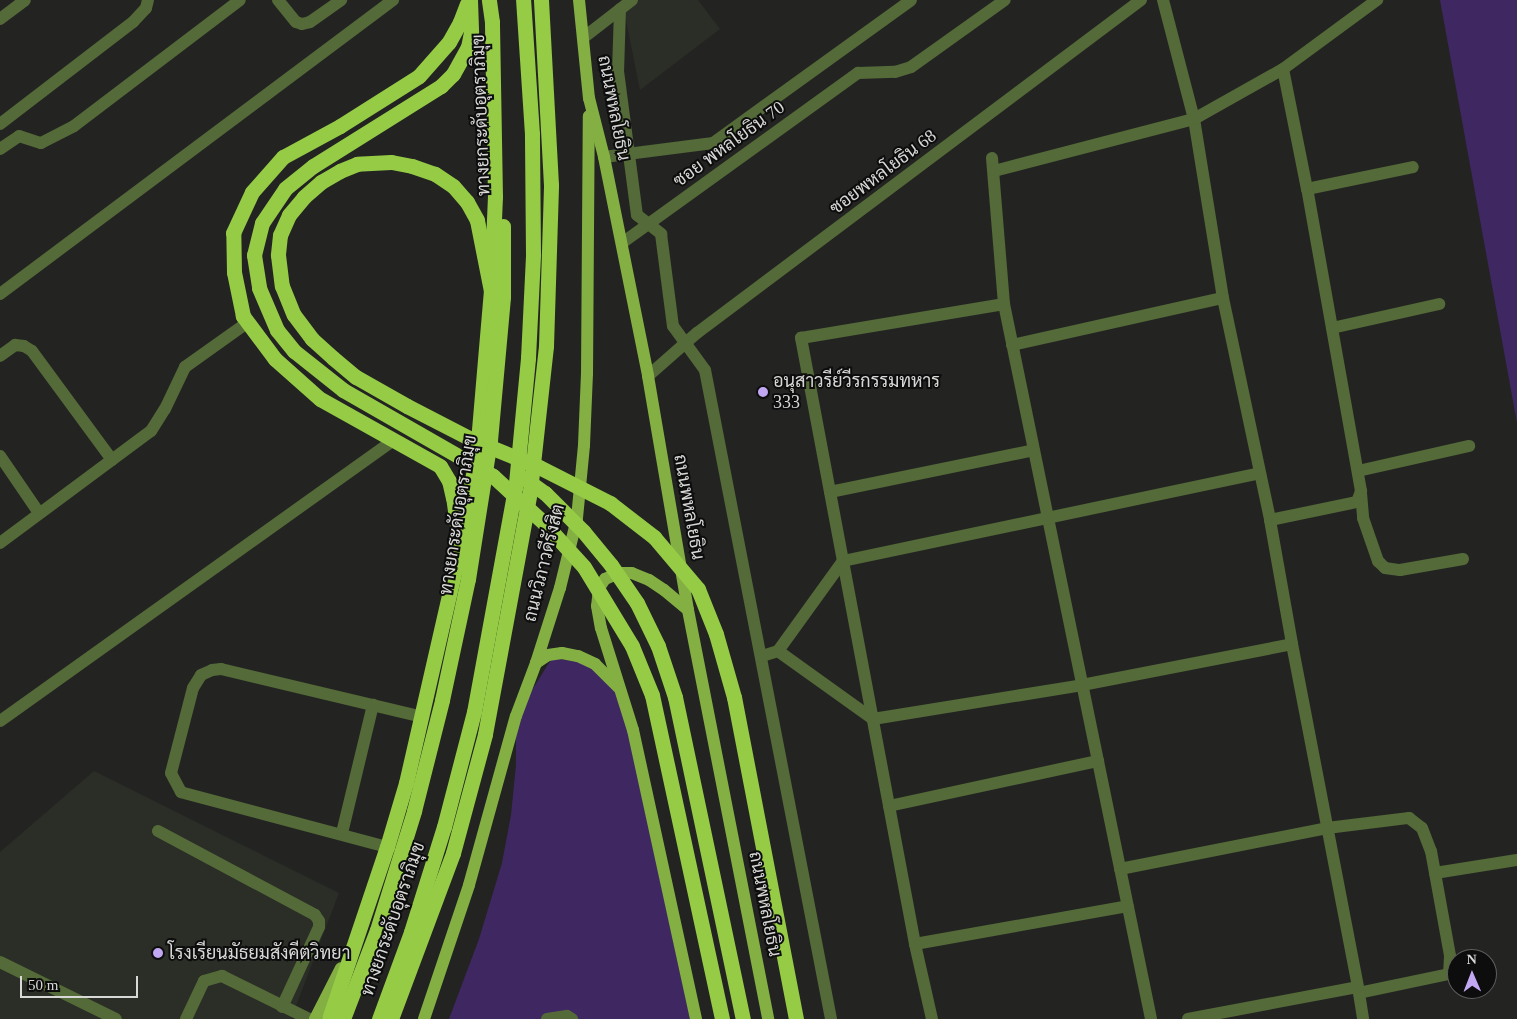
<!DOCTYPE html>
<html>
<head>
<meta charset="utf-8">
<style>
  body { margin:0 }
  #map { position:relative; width:1517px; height:1019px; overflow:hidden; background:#232422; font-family:"Times New Roman",Sarabun,serif }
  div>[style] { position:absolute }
  .built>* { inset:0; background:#2a2e26 }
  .green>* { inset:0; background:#3f2762 }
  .minor>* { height:12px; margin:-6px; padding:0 6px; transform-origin:6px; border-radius:6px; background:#546a38 }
  .major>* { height:12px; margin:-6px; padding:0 6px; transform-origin:6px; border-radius:6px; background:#83af43 }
  .highway>* { height:15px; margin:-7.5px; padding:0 7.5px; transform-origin:7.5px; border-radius:7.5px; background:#95cb45 }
  .dots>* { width:14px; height:14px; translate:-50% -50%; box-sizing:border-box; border:2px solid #0c0d0c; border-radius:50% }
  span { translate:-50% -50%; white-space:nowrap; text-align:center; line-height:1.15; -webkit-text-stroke:4px #0c0d0c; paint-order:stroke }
  .street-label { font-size:18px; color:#d8d9d7 }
  .poi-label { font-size:18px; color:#d8d9d7 }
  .left { translate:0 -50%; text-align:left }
  .north { position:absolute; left:1447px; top:949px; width:50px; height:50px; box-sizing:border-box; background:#0c0d0c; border:1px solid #5e5f5d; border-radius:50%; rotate:359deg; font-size:14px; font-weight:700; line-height:20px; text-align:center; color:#d8d9d7 }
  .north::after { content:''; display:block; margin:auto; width:18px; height:22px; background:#c2a8f3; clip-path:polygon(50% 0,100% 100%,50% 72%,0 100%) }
  .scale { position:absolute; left:20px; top:976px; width:118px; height:22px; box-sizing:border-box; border:2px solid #d8d9d7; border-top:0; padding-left:6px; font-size:15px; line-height:18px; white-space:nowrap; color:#d8d9d7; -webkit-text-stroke:4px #0c0d0c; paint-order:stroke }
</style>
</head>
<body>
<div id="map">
  <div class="built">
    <div style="clip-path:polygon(622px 0,698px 0,720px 29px,640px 90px)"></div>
    <div style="clip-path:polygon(94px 771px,339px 893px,291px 1019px,0 1019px,0 852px)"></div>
  </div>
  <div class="green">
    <div style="clip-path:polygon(1440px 0,1517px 0,1517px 423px)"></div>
    <div style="clip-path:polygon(552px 658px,595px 664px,621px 700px,690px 1019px,449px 1019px,479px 939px,502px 863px,511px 815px,516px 765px,516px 716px)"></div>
  </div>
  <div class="minor">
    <div style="left:278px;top:0;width:28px;rotate:51deg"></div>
    <div style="left:296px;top:22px;width:6px;rotate:18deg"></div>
    <div style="left:302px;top:24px;width:8px;rotate:-14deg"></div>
    <div style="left:310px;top:22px;width:38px;rotate:-35deg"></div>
    <div style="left:1163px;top:0;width:123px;rotate:75.4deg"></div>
    <div style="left:1194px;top:119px;width:181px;rotate:80.8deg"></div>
    <div style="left:1223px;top:298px;width:227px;rotate:78deg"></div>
    <div style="left:1270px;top:520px;width:126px;rotate:79.9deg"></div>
    <div style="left:1292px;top:644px;width:355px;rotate:79.1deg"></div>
    <div style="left:620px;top:9px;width:62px;rotate:91.8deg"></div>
    <div style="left:618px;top:71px;width:145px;rotate:82.5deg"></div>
    <div style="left:637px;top:215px;width:31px;rotate:38deg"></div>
    <div style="left:661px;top:234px;width:93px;rotate:82.6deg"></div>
    <div style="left:673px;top:326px;width:54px;rotate:54deg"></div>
    <div style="left:705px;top:370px;width:661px;rotate:79.01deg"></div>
    <div style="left:0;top:19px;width:31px;rotate:-37deg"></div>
    <div style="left:583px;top:38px;width:62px;rotate:-37.8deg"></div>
    <div style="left:0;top:124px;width:168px;rotate:-37.5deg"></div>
    <div style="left:133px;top:22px;width:19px;rotate:-47deg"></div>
    <div style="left:146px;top:8px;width:8px;rotate:-76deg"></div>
    <div style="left:0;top:149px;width:23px;rotate:-34deg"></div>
    <div style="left:19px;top:136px;width:23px;rotate:18deg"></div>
    <div style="left:41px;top:143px;width:37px;rotate:-27deg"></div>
    <div style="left:74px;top:126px;width:208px;rotate:-37.2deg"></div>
    <div style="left:604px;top:157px;width:110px;rotate:-7.3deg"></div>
    <div style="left:713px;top:143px;width:244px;rotate:-35.8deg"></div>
    <div style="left:992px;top:158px;width:146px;rotate:85.3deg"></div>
    <div style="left:1004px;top:304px;width:730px;rotate:78.38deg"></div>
    <div style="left:994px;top:171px;width:207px;rotate:-14.6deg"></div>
    <div style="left:1194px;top:119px;width:102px;rotate:-29.3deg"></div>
    <div style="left:1283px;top:69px;width:117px;rotate:-36.3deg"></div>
    <div style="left:1307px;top:189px;width:108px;rotate:-11.7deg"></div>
    <div style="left:622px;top:243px;width:291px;rotate:-35.8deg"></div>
    <div style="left:858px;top:73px;width:37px;rotate:-2deg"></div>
    <div style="left:895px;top:72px;width:17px;rotate:-17deg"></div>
    <div style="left:911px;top:67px;width:115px;rotate:-35.5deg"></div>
    <div style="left:0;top:294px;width:491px;rotate:-36.8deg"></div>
    <div style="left:1332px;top:328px;width:110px;rotate:-12.6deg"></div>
    <div style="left:1012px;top:345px;width:216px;rotate:-12.6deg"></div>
    <div style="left:0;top:356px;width:19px;rotate:-36deg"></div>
    <div style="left:15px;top:345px;width:9px;rotate:6deg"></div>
    <div style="left:24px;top:346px;width:9px;rotate:32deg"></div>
    <div style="left:32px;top:351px;width:135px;rotate:53.7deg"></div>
    <div style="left:648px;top:376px;width:65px;rotate:-41.3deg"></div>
    <div style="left:697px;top:333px;width:555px;rotate:-36.87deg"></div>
    <div style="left:0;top:456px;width:69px;rotate:55.6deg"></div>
    <div style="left:1358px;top:471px;width:114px;rotate:-12.7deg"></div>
    <div style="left:830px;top:492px;width:208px;rotate:-11.6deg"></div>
    <div style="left:1361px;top:493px;width:25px;rotate:85deg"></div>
    <div style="left:1363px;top:518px;width:46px;rotate:70.8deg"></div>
    <div style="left:1378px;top:561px;width:10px;rotate:45deg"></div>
    <div style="left:1385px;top:568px;width:15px;rotate:8deg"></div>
    <div style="left:1400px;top:570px;width:64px;rotate:-9.9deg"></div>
    <div style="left:1270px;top:520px;width:89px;rotate:-11.7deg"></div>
    <div style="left:1357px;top:502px;width:12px;rotate:-70deg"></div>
    <div style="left:1361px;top:491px;width:307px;rotate:-100.1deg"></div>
    <div style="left:1307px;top:189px;width:122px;rotate:-101.3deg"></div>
    <div style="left:0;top:543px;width:188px;rotate:-36.6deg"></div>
    <div style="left:151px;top:431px;width:26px;rotate:-58deg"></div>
    <div style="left:165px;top:409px;width:47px;rotate:-64.5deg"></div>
    <div style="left:185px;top:367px;width:77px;rotate:-35.5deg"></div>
    <div style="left:778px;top:651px;width:111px;rotate:-54.2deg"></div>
    <div style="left:843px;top:561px;width:425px;rotate:-11.9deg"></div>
    <div style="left:762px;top:656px;width:17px;rotate:-17deg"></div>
    <div style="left:778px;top:651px;width:117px;rotate:35.6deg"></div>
    <div style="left:873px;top:719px;width:212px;rotate:-9.2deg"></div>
    <div style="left:1082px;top:685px;width:214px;rotate:-11deg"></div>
    <div style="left:0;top:721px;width:484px;rotate:-35.5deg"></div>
    <div style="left:889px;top:806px;width:214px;rotate:-12.2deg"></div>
    <div style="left:158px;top:831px;width:178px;rotate:28.1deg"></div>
    <div style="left:315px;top:915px;width:7px;rotate:56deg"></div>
    <div style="left:319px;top:921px;width:6px;rotate:90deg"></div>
    <div style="left:319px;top:927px;width:88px;rotate:114.8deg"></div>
    <div style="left:342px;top:833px;width:132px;rotate:-76.4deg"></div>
    <div style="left:387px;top:847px;width:213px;rotate:-165.1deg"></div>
    <div style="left:181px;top:792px;width:21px;rotate:-118deg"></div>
    <div style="left:171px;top:773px;width:88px;rotate:-75.5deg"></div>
    <div style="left:193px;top:688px;width:15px;rotate:-58deg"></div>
    <div style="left:201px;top:675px;width:12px;rotate:-24deg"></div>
    <div style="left:212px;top:670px;width:9px;rotate:-6deg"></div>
    <div style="left:221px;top:669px;width:208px;rotate:13.4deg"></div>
    <div style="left:1120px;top:869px;width:211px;rotate:-11.2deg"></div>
    <div style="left:1327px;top:828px;width:83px;rotate:-7deg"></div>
    <div style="left:1409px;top:818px;width:16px;rotate:38deg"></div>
    <div style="left:1422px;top:828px;width:25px;rotate:69deg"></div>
    <div style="left:1431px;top:851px;width:107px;rotate:79.7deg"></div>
    <div style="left:1450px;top:956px;width:18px;rotate:93deg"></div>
    <div style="left:1449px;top:974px;width:92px;rotate:168.1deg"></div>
    <div style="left:1359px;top:993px;width:26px;rotate:81deg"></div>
    <div style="left:1435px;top:873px;width:83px;rotate:-9deg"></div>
    <div style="left:915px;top:944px;width:216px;rotate:-10.1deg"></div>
    <div style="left:0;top:962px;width:129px;rotate:26.2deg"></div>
    <div style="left:186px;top:1019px;width:42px;rotate:-64.7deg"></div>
    <div style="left:204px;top:981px;width:19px;rotate:-16deg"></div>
    <div style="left:222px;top:976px;width:97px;rotate:26.3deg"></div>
    <div style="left:547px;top:1019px;width:20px;rotate:-9deg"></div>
    <div style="left:567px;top:1016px;width:6px;rotate:31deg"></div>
    <div style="left:932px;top:1019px;width:77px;rotate:-102.8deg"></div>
    <div style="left:915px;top:944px;width:617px;rotate:-100.65deg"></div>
    <div style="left:801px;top:338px;width:206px;rotate:-9.5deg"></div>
    <div style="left:1188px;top:1019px;width:172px;rotate:-10.7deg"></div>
  </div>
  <div class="major">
    <div style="left:579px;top:0;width:99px;rotate:84.2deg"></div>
    <div style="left:589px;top:98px;width:61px;rotate:75.7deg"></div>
    <div style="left:604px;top:157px;width:223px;rotate:78.6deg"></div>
    <div style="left:648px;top:376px;width:237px;rotate:80.3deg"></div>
    <div style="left:688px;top:610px;width:417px;rotate:78.9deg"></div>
    <div style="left:688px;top:610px;width:31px;rotate:-140deg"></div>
    <div style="left:664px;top:590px;width:18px;rotate:-146deg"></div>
    <div style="left:649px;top:580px;width:18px;rotate:-158deg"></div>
    <div style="left:632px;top:573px;width:13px;rotate:180deg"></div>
    <div style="left:619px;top:573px;width:15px;rotate:157deg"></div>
    <div style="left:605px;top:579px;width:11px;rotate:124deg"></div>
    <div style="left:599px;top:588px;width:18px;rotate:96deg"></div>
    <div style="left:597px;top:606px;width:22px;rotate:80deg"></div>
    <div style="left:601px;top:628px;width:107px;rotate:72.6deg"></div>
    <div style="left:633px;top:730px;width:296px;rotate:77.7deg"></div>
    <div style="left:536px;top:663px;width:14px;rotate:-34deg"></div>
    <div style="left:548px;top:655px;width:14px;rotate:-8deg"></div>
    <div style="left:562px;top:653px;width:16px;rotate:11deg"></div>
    <div style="left:578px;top:656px;width:19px;rotate:25deg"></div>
    <div style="left:595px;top:664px;width:33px;rotate:45deg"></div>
    <div style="left:315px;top:1019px;width:57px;rotate:-63deg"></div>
    <div style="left:424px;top:1019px;width:141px;rotate:-71.4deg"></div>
    <div style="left:469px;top:885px;width:175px;rotate:-74.5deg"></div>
    <div style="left:516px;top:716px;width:57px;rotate:-69.3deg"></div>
    <div style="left:536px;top:663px;width:79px;rotate:-72.3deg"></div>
    <div style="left:560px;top:588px;width:72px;rotate:-76.3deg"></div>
    <div style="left:577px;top:518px;width:73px;rotate:-84.5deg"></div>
    <div style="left:584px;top:445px;width:71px;rotate:-87.6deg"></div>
    <div style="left:587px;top:374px;width:258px;rotate:-89.6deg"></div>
  </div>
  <div class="highway">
    <div style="left:470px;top:0;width:32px;rotate:88deg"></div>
    <div style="left:471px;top:32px;width:15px;rotate:101deg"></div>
    <div style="left:468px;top:47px;width:31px;rotate:119deg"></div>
    <div style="left:453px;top:74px;width:17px;rotate:135deg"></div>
    <div style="left:441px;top:86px;width:151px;rotate:148deg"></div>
    <div style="left:313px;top:166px;width:36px;rotate:141deg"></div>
    <div style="left:285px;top:189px;width:41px;rotate:124.1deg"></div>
    <div style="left:262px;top:223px;width:33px;rotate:104deg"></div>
    <div style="left:254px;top:255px;width:33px;rotate:81deg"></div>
    <div style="left:259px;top:288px;width:46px;rotate:66.8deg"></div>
    <div style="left:277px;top:330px;width:27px;rotate:51deg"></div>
    <div style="left:294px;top:351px;width:63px;rotate:38.5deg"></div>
    <div style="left:343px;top:390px;width:173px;rotate:29.8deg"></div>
    <div style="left:493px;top:476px;width:69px;rotate:42.7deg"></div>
    <div style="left:544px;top:523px;width:59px;rotate:47.7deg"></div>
    <div style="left:584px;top:567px;width:92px;rotate:58.7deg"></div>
    <div style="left:632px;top:646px;width:53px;rotate:67.8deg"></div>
    <div style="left:652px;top:695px;width:331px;rotate:77.8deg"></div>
    <div style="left:491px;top:291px;width:72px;rotate:-101.2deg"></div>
    <div style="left:477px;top:220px;width:21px;rotate:-119deg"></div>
    <div style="left:467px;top:202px;width:21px;rotate:-131deg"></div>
    <div style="left:453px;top:186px;width:22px;rotate:-146deg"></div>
    <div style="left:435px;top:174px;width:24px;rotate:-161deg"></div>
    <div style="left:412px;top:166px;width:21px;rotate:-169deg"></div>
    <div style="left:391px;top:162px;width:34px;rotate:177deg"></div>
    <div style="left:357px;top:164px;width:18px;rotate:158deg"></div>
    <div style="left:340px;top:171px;width:22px;rotate:150deg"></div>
    <div style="left:321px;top:182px;width:23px;rotate:139deg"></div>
    <div style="left:304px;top:197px;width:23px;rotate:130deg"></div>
    <div style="left:289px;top:215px;width:22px;rotate:114deg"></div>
    <div style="left:280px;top:235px;width:20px;rotate:96deg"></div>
    <div style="left:278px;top:255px;width:31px;rotate:83deg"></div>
    <div style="left:282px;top:286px;width:31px;rotate:68deg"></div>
    <div style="left:294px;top:315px;width:30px;rotate:53deg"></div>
    <div style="left:312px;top:339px;width:28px;rotate:42deg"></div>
    <div style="left:333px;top:358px;width:30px;rotate:40deg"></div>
    <div style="left:356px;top:377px;width:59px;rotate:29.6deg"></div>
    <div style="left:407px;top:406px;width:74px;rotate:27.3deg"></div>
    <div style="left:473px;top:440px;width:71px;rotate:22.2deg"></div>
    <div style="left:539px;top:467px;width:80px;rotate:26.9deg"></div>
    <div style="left:610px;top:503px;width:56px;rotate:37.7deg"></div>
    <div style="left:654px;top:537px;width:68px;rotate:49.8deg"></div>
    <div style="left:698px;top:589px;width:48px;rotate:68.2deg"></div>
    <div style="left:716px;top:634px;width:66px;rotate:74.1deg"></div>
    <div style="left:734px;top:697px;width:328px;rotate:79.1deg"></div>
    <div style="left:524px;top:478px;width:26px;rotate:36deg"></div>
    <div style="left:545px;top:493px;width:54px;rotate:45deg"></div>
    <div style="left:583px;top:531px;width:44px;rotate:50.5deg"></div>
    <div style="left:611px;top:565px;width:46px;rotate:55.6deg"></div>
    <div style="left:637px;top:603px;width:48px;rotate:64deg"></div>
    <div style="left:658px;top:646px;width:54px;rotate:71.6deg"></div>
    <div style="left:675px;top:697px;width:329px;rotate:78.1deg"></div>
    <div style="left:458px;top:532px;width:34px;rotate:-98deg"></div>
    <div style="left:453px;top:498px;width:17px;rotate:-103deg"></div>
    <div style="left:449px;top:481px;width:17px;rotate:-121deg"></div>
    <div style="left:440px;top:466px;width:137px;rotate:-150.8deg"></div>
    <div style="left:320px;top:399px;width:60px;rotate:-138.4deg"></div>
    <div style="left:275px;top:359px;width:54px;rotate:-126.7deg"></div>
    <div style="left:243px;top:316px;width:45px;rotate:-101.6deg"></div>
    <div style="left:234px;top:272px;width:39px;rotate:-91deg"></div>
    <div style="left:233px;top:233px;width:45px;rotate:-65.1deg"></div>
    <div style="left:252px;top:192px;width:47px;rotate:-48.5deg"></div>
    <div style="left:283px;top:157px;width:65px;rotate:-28.5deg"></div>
    <div style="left:340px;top:126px;width:93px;rotate:-32.3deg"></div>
    <div style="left:419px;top:76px;width:45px;rotate:-48.6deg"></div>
    <div style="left:449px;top:42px;width:23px;rotate:-61deg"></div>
    <div style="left:460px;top:22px;width:19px;rotate:-69deg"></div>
    <div style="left:329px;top:1019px;width:182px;rotate:-71.4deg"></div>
    <div style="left:387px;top:847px;width:67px;rotate:-73.5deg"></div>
    <div style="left:406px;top:783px;width:238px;rotate:-77.1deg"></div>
    <div style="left:459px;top:551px;width:100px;rotate:-79.6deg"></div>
    <div style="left:477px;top:453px;width:163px;rotate:-85.1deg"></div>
    <div style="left:491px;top:291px;width:94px;rotate:-87.6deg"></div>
    <div style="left:495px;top:197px;width:175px;rotate:-91deg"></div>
    <div style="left:492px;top:22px;width:22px;rotate:-98deg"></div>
    <div style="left:343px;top:1019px;width:95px;rotate:-69.1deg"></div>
    <div style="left:377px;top:930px;width:125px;rotate:-72.7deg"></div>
    <div style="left:414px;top:811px;width:114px;rotate:-75.8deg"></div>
    <div style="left:442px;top:700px;width:124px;rotate:-77.9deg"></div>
    <div style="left:468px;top:579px;width:141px;rotate:-81deg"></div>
    <div style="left:490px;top:440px;width:144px;rotate:-84.8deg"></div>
    <div style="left:503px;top:297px;width:71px;rotate:-90deg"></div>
    <div style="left:379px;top:1019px;width:93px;rotate:-69.8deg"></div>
    <div style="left:411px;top:932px;width:110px;rotate:-72.6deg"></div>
    <div style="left:444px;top:827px;width:119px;rotate:-75.4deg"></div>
    <div style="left:474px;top:712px;width:233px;rotate:-79.6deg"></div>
    <div style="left:516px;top:483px;width:126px;rotate:-84.5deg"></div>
    <div style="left:528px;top:358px;width:104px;rotate:-87.2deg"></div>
    <div style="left:533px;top:254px;width:120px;rotate:-90.5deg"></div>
    <div style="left:532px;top:134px;width:134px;rotate:-93.8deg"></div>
    <div style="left:391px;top:1019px;width:177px;rotate:-69.5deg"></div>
    <div style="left:453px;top:853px;width:123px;rotate:-74.9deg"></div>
    <div style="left:485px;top:734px;width:247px;rotate:-79.5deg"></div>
    <div style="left:530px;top:491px;width:146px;rotate:-83.7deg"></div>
    <div style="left:546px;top:346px;width:161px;rotate:-88.2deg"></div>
    <div style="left:551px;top:185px;width:185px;rotate:-93.1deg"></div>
  </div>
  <div class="dots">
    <div style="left:763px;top:392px;background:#c2a8f3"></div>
    <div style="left:158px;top:953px;background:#c2a8f3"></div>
  </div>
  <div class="street-label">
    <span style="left:614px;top:108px;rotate:79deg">ถนนพหลโยธิน</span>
    <span style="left:481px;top:115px;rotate:-92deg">ทางยกระดับอุตราภิมุข</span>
    <span style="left:729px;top:144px;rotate:-36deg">ซอย พหลโยธิน 70</span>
    <span style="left:883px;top:172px;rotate:-37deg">ซอยพหลโยธิน 68</span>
    <span style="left:689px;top:507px;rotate:80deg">ถนนพหลโยธิน</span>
    <span style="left:458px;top:515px;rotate:-81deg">ทางยกระดับอุตราภิมุข</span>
    <span style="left:544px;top:563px;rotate:-76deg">ถนนวิภาวดีรังสิต</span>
    <span style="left:765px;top:904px;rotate:79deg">ถนนพหลโยธิน</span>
    <span style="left:393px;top:919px;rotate:-71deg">ทางยกระดับอุตราภิมุข</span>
  </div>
  <div class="poi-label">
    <span class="left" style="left:773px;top:392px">อนุสาวรีย์วีรกรรมทหาร<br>333</span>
    <span class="left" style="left:168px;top:953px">โรงเรียนมัธยมสังคีตวิทยา</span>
  </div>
  <div class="north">N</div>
  <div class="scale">50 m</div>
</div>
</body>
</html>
